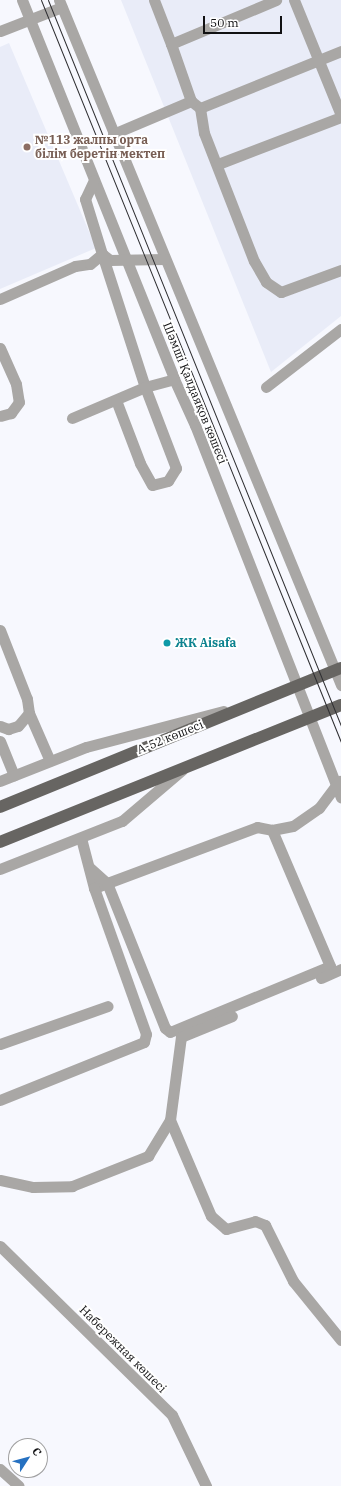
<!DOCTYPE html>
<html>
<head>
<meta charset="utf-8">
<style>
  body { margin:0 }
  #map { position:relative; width:341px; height:1486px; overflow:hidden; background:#f7f8fe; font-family:"IBM Plex Serif",serif }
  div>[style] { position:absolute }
  .built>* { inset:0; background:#e9ecf8 }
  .minor>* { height:11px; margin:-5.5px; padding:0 5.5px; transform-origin:5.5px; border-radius:5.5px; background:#a9a7a5 }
  .major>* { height:12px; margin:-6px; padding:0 6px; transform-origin:6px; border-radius:6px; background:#676562 }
  .tram>* { height:1px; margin:-0.5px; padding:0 0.5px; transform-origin:0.5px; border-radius:0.5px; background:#2f2f32 }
  .dots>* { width:11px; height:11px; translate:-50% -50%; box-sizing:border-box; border:2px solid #fff; border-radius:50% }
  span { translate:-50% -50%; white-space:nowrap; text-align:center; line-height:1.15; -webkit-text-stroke:4px #fff; paint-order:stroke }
  .education-label { font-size:12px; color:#785e54; font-weight:700 }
  .left { translate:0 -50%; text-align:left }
  .street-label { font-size:12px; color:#111113 }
  .culture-label { font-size:12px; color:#0d838f; font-weight:700 }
  .north { position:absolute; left:8px; top:1438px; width:40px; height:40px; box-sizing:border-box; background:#fff; border:1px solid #a0a0a1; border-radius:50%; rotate:54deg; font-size:11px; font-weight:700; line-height:16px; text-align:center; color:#111113 }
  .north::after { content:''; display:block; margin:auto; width:14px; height:18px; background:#2671c1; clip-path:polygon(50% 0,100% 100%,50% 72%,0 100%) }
  .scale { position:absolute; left:203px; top:16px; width:79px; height:18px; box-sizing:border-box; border:2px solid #111113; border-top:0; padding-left:5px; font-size:12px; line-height:14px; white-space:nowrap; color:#111113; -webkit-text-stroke:3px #fff; paint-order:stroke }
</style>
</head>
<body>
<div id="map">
  <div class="built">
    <div style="clip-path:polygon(121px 0,341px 0,341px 316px,271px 372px)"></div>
    <div style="clip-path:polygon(9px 43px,96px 248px,0 289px,0 47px)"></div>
  </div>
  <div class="minor">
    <div style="left:22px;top:0;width:408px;rotate:68.1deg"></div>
    <div style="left:174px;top:379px;width:51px;rotate:65.5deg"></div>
    <div style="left:195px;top:425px;width:400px;rotate:68.6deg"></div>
    <div style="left:59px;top:0;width:741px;rotate:67.62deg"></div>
    <div style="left:154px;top:0;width:47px;rotate:68.9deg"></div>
    <div style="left:294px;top:0;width:124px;rotate:67.8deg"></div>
    <div style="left:0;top:31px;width:66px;rotate:-21.2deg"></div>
    <div style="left:191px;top:101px;width:60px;rotate:-109.3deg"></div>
    <div style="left:171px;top:44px;width:114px;rotate:-22.7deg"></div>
    <div style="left:200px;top:108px;width:152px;rotate:-22deg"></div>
    <div style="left:113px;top:134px;width:85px;rotate:-22.9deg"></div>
    <div style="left:191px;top:101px;width:11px;rotate:38deg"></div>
    <div style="left:200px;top:108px;width:25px;rotate:81deg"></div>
    <div style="left:204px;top:133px;width:137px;rotate:68.7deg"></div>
    <div style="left:254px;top:261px;width:24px;rotate:60deg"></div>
    <div style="left:266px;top:282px;width:18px;rotate:34deg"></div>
    <div style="left:281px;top:292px;width:64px;rotate:-20.1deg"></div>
    <div style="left:218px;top:164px;width:132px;rotate:-20.9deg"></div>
    <div style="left:94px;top:180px;width:21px;rotate:115deg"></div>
    <div style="left:85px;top:199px;width:58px;rotate:72.8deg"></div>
    <div style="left:102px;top:254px;width:10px;rotate:37deg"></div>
    <div style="left:110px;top:260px;width:54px;rotate:-1.1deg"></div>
    <div style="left:0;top:299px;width:82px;rotate:-23.7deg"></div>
    <div style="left:75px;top:266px;width:15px;rotate:-8deg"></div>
    <div style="left:90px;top:264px;width:16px;rotate:-40deg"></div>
    <div style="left:102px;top:254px;width:140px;rotate:72.1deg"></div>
    <div style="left:145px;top:387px;width:30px;rotate:-15deg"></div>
    <div style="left:0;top:348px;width:39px;rotate:66deg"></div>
    <div style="left:16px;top:384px;width:18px;rotate:81deg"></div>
    <div style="left:19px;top:402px;width:14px;rotate:126deg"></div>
    <div style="left:11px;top:413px;width:11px;rotate:165deg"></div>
    <div style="left:266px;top:387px;width:95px;rotate:-37.7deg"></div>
    <div style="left:72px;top:418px;width:79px;rotate:-23deg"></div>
    <div style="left:145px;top:387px;width:87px;rotate:69.1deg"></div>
    <div style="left:176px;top:468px;width:15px;rotate:122deg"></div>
    <div style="left:168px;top:481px;width:16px;rotate:166deg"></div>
    <div style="left:152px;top:485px;width:25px;rotate:-119deg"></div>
    <div style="left:140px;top:463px;width:67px;rotate:-110.9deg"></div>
    <div style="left:0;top:630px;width:74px;rotate:68.6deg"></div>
    <div style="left:27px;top:699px;width:14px;rotate:82deg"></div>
    <div style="left:29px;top:713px;width:52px;rotate:66.4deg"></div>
    <div style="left:0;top:726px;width:9px;rotate:21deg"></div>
    <div style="left:8px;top:729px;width:10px;rotate:-17deg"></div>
    <div style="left:18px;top:726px;width:17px;rotate:-50deg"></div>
    <div style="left:0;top:741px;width:37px;rotate:68deg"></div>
    <div style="left:0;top:781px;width:92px;rotate:-21.6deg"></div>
    <div style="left:86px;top:747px;width:142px;rotate:-14.7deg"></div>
    <div style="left:81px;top:838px;width:52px;rotate:75.4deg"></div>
    <div style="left:94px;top:888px;width:174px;rotate:-20.5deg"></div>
    <div style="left:257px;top:827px;width:15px;rotate:11deg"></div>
    <div style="left:272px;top:830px;width:21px;rotate:-11deg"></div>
    <div style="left:293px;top:826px;width:32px;rotate:-35deg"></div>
    <div style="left:319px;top:808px;width:34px;rotate:-53deg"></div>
    <div style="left:89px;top:867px;width:24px;rotate:42deg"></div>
    <div style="left:107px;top:883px;width:156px;rotate:68.2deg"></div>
    <div style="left:165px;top:1028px;width:6px;rotate:39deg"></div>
    <div style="left:170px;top:1032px;width:173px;rotate:-22.4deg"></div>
    <div style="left:330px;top:966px;width:148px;rotate:-113.1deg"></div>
    <div style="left:0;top:869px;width:131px;rotate:-21.5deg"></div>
    <div style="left:122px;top:821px;width:79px;rotate:-40.4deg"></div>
    <div style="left:321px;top:978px;width:22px;rotate:-24deg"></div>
    <div style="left:0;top:1044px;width:114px;rotate:-19.4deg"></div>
    <div style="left:0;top:1100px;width:155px;rotate:-21.9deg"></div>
    <div style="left:144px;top:1042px;width:8px;rotate:-76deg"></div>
    <div style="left:146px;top:1034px;width:155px;rotate:-109.6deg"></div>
    <div style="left:170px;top:1120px;width:104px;rotate:66.9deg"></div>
    <div style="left:211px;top:1216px;width:20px;rotate:41deg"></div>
    <div style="left:226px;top:1229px;width:30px;rotate:-15deg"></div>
    <div style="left:255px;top:1221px;width:11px;rotate:22deg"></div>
    <div style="left:265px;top:1225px;width:63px;rotate:63.4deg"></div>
    <div style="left:293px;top:1281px;width:76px;rotate:50.9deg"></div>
    <div style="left:0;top:1180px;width:34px;rotate:12deg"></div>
    <div style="left:33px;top:1187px;width:39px;rotate:-1deg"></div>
    <div style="left:72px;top:1186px;width:82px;rotate:-21.5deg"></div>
    <div style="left:148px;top:1156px;width:42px;rotate:-58.6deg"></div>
    <div style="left:170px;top:1120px;width:84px;rotate:-82.5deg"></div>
    <div style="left:181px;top:1037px;width:55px;rotate:-22.4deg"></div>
    <div style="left:0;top:1246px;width:241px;rotate:44.5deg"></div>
    <div style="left:172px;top:1415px;width:79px;rotate:64.4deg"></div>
    <div style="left:0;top:1469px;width:25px;rotate:42deg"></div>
  </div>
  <div class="major">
    <div style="left:0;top:807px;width:368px;rotate:-22.2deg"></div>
    <div style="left:0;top:842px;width:367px;rotate:-21.9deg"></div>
  </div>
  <div class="tram">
    <div style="left:41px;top:0;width:800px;rotate:67.99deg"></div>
    <div style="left:48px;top:0;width:783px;rotate:68.02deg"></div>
  </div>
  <div class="dots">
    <div style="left:27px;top:147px;background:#8d6e63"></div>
    <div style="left:167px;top:643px;background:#0f9aa8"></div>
  </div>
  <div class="education-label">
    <span class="left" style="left:35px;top:147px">№113 жалпы орта<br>білім беретін мектеп</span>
  </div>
  <div class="street-label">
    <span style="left:195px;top:393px;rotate:68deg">Шәмші Қалдаяқов көшесі</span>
    <span style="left:170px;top:737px;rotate:-22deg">А-52 көшесі</span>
    <span style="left:123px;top:1349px;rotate:45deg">Набережная көшесі</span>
  </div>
  <div class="culture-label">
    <span class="left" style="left:175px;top:643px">ЖК Aisafa</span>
  </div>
  <div class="north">С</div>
  <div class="scale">50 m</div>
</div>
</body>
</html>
